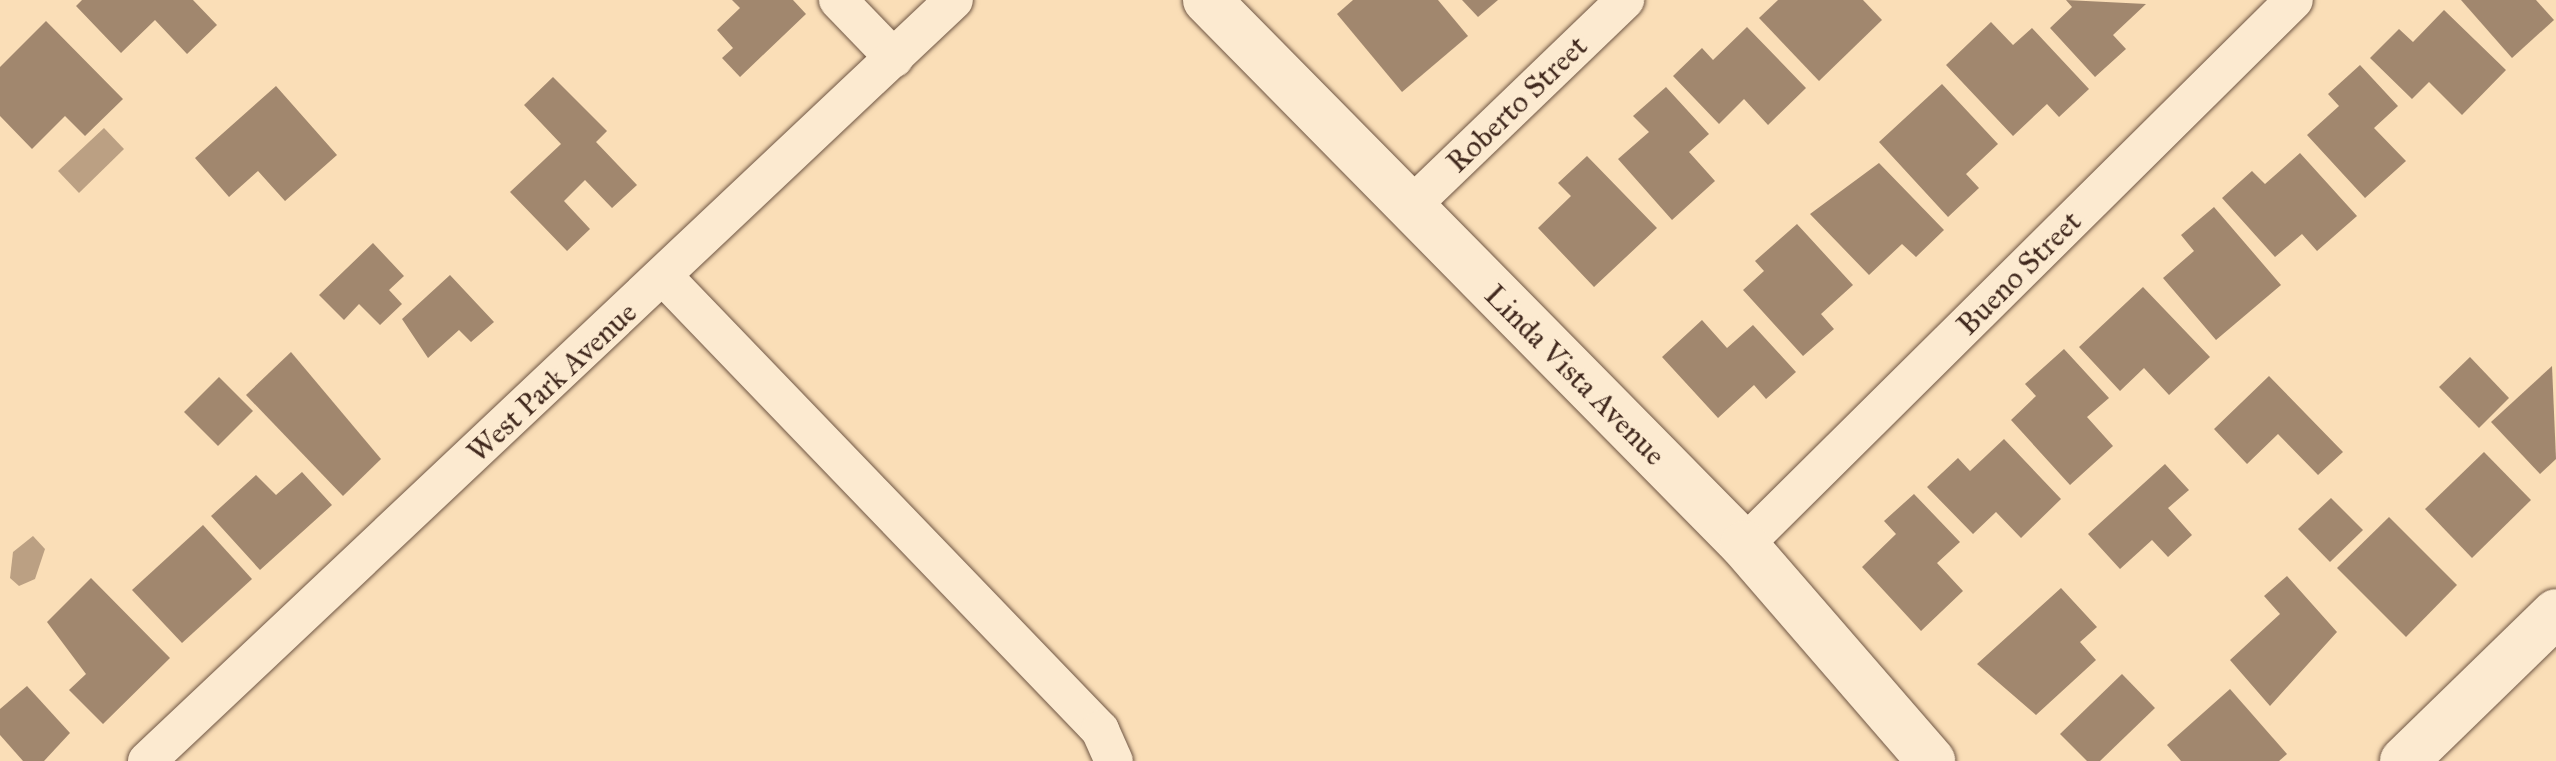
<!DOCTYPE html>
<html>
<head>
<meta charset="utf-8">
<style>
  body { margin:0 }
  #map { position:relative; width:2556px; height:761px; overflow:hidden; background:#fadeb7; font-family:"IM FELL Great Primer",serif }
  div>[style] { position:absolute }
  .water>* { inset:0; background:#bba083 }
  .building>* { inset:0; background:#a1876e }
  .roads { filter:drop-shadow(0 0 2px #6f5644) drop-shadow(0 0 2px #6f5644) }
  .minor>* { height:38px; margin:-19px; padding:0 19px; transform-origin:19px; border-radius:19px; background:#fcead0 }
  .tertiary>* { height:48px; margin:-24px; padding:0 24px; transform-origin:24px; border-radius:24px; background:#fcead0 }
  span { translate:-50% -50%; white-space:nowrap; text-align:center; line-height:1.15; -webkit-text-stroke:8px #fcead0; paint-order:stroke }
  .street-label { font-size:30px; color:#41291e }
</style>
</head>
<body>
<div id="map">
  <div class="water">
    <div style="clip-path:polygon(104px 128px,124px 149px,79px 193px,58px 171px)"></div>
    <div style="clip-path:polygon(33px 536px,45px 549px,35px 579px,19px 586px,10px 578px,13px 552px)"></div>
  </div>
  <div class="building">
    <div style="clip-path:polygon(82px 0,193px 0,217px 25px,187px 54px,155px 20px,121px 53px,76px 6px)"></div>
    <div style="clip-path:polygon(732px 0,793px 0,806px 14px,740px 77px,722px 58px,733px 48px,717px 30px,740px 8px)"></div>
    <div style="clip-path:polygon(1353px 0,1438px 0,1468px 36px,1402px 92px,1337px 14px)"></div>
    <div style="clip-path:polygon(1462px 0,1498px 0,1478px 17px)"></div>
    <div style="clip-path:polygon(1778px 0,1863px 0,1882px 20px,1819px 81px,1759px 18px)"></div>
    <div style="clip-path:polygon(2066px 0,2146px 4px,2113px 35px,2126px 49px,2095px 77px,2050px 28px,2072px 7px)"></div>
    <div style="clip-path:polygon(2461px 0,2536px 0,2554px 20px,2512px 58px)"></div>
    <div style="clip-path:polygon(2444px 10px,2506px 70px,2462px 115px,2429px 82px,2412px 99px,2370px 58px,2399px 29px,2413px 42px)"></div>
    <div style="clip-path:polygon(46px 21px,123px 99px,85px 136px,65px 116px,32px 149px,0 116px,0 67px)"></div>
    <div style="clip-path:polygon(1991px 22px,2013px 45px,2032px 28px,2089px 89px,2059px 117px,2047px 104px,2013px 136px,1946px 65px)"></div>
    <div style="clip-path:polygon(1747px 27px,1806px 88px,1768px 125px,1744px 99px,1719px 124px,1673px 76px,1702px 48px,1713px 60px)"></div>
    <div style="clip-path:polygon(2360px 65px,2398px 106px,2374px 128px,2406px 161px,2365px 198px,2307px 135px,2339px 106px,2328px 94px)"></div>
    <div style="clip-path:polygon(553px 77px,607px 131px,596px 142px,637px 185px,612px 208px,585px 180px,564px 201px,590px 229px,567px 251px,510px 192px,561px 144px,524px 105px)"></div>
    <div style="clip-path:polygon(1942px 84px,1998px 144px,1966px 174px,1979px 188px,1948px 217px,1879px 142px)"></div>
    <div style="clip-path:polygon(276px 86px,337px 155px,285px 201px,258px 171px,229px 197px,195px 158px)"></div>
    <div style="clip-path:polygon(1666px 87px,1709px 134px,1689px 152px,1715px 181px,1672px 220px,1618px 159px,1649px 132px,1633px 116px)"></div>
    <div style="clip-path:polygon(2300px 153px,2357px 216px,2317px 251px,2302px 234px,2275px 257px,2222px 198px,2252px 171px,2265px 184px)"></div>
    <div style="clip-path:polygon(1587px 156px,1657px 228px,1594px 287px,1538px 228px,1571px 196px,1558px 183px)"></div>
    <div style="clip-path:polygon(1879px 163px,1944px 230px,1916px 257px,1902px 244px,1869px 275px,1810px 214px)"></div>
    <div style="clip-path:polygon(2214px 207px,2281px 285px,2216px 340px,2163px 278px,2194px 251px,2181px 235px)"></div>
    <div style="clip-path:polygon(1797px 224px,1853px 285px,1821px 314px,1834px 329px,1803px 356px,1743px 290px,1764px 271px,1755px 261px)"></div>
    <div style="clip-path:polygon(373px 243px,404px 276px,389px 290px,402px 304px,380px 325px,359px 304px,344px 320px,319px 295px)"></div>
    <div style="clip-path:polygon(450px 275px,494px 322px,471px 342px,459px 330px,428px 358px,402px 319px)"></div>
    <div style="clip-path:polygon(2143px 287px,2210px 357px,2169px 395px,2144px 368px,2120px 391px,2079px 347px)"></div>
    <div style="clip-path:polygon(1702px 320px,1727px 348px,1753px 325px,1796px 372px,1766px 399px,1754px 385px,1718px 418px,1662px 357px)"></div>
    <div style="clip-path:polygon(2064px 349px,2109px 398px,2087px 417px,2113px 446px,2070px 485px,2011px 420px,2036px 396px,2025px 384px)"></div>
    <div style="clip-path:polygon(291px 352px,381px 459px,343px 496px,246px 395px)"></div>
    <div style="clip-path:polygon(2470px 357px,2509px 398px,2479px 428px,2439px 387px)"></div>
    <div style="clip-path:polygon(2552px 366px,2556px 459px,2540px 474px,2491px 422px)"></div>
    <div style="clip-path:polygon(2269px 376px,2343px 452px,2318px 475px,2278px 434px,2247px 464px,2214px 429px)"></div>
    <div style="clip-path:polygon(219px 377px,253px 411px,218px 446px,184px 412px)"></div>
    <div style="clip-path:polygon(2004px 439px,2061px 499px,2021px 538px,1996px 512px,1973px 534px,1927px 487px,1958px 458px,1970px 471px)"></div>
    <div style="clip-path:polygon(2484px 452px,2531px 500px,2472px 558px,2425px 509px)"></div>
    <div style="clip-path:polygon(2165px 464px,2189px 490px,2168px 508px,2192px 535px,2168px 557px,2152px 540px,2120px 569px,2088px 534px)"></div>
    <div style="clip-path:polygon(302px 472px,332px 505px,260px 570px,211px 516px,256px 475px,276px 495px)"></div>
    <div style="clip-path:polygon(1914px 494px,1960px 542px,1937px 563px,1963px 591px,1921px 631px,1862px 567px,1896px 534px,1884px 521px)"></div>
    <div style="clip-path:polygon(2331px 498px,2363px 530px,2330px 562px,2298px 529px)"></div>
    <div style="clip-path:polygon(2389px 517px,2457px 585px,2406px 637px,2337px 568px)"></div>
    <div style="clip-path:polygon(203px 525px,252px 579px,182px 643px,132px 590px)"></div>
    <div style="clip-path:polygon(2287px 576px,2337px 632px,2270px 706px,2230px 660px,2280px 614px,2264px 596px)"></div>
    <div style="clip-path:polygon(91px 578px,170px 658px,103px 724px,69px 690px,86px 674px,47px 622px)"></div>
    <div style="clip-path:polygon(2061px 588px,2097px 627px,2080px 642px,2096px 660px,2036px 715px,1977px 664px)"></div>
    <div style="clip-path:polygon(2122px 674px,2155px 708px,2100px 761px,2087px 761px,2060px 734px)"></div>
    <div style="clip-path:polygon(27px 686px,70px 733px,44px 761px,23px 761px,0 735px,0 709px)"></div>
    <div style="clip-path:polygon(2230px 689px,2287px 754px,2279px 761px,2181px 761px,2167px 745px)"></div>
  </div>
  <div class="roads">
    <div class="minor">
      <div style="left:838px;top:0;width:81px;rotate:46deg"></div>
      <div style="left:1409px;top:208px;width:300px;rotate:-43.9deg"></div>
      <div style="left:664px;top:277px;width:629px;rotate:46.1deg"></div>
      <div style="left:1100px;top:730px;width:34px;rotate:66deg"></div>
      <div style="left:1744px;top:545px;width:774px;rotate:-44.74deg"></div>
      <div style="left:147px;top:761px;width:1109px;rotate:-43.32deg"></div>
    </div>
    <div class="tertiary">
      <div style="left:1207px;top:0;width:765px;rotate:45.42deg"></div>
      <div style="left:1744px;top:545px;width:286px;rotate:49.1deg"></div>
      <div style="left:2404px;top:761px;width:212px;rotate:-44.2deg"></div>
    </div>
  </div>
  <div class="street-label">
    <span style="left:1517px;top:104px;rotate:-44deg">Roberto Street</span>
    <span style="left:2019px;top:273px;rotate:-45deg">Bueno Street</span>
    <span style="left:1575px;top:375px;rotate:45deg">Linda Vista Avenue</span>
    <span style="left:552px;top:382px;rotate:-43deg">West Park Avenue</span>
  </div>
</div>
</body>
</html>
